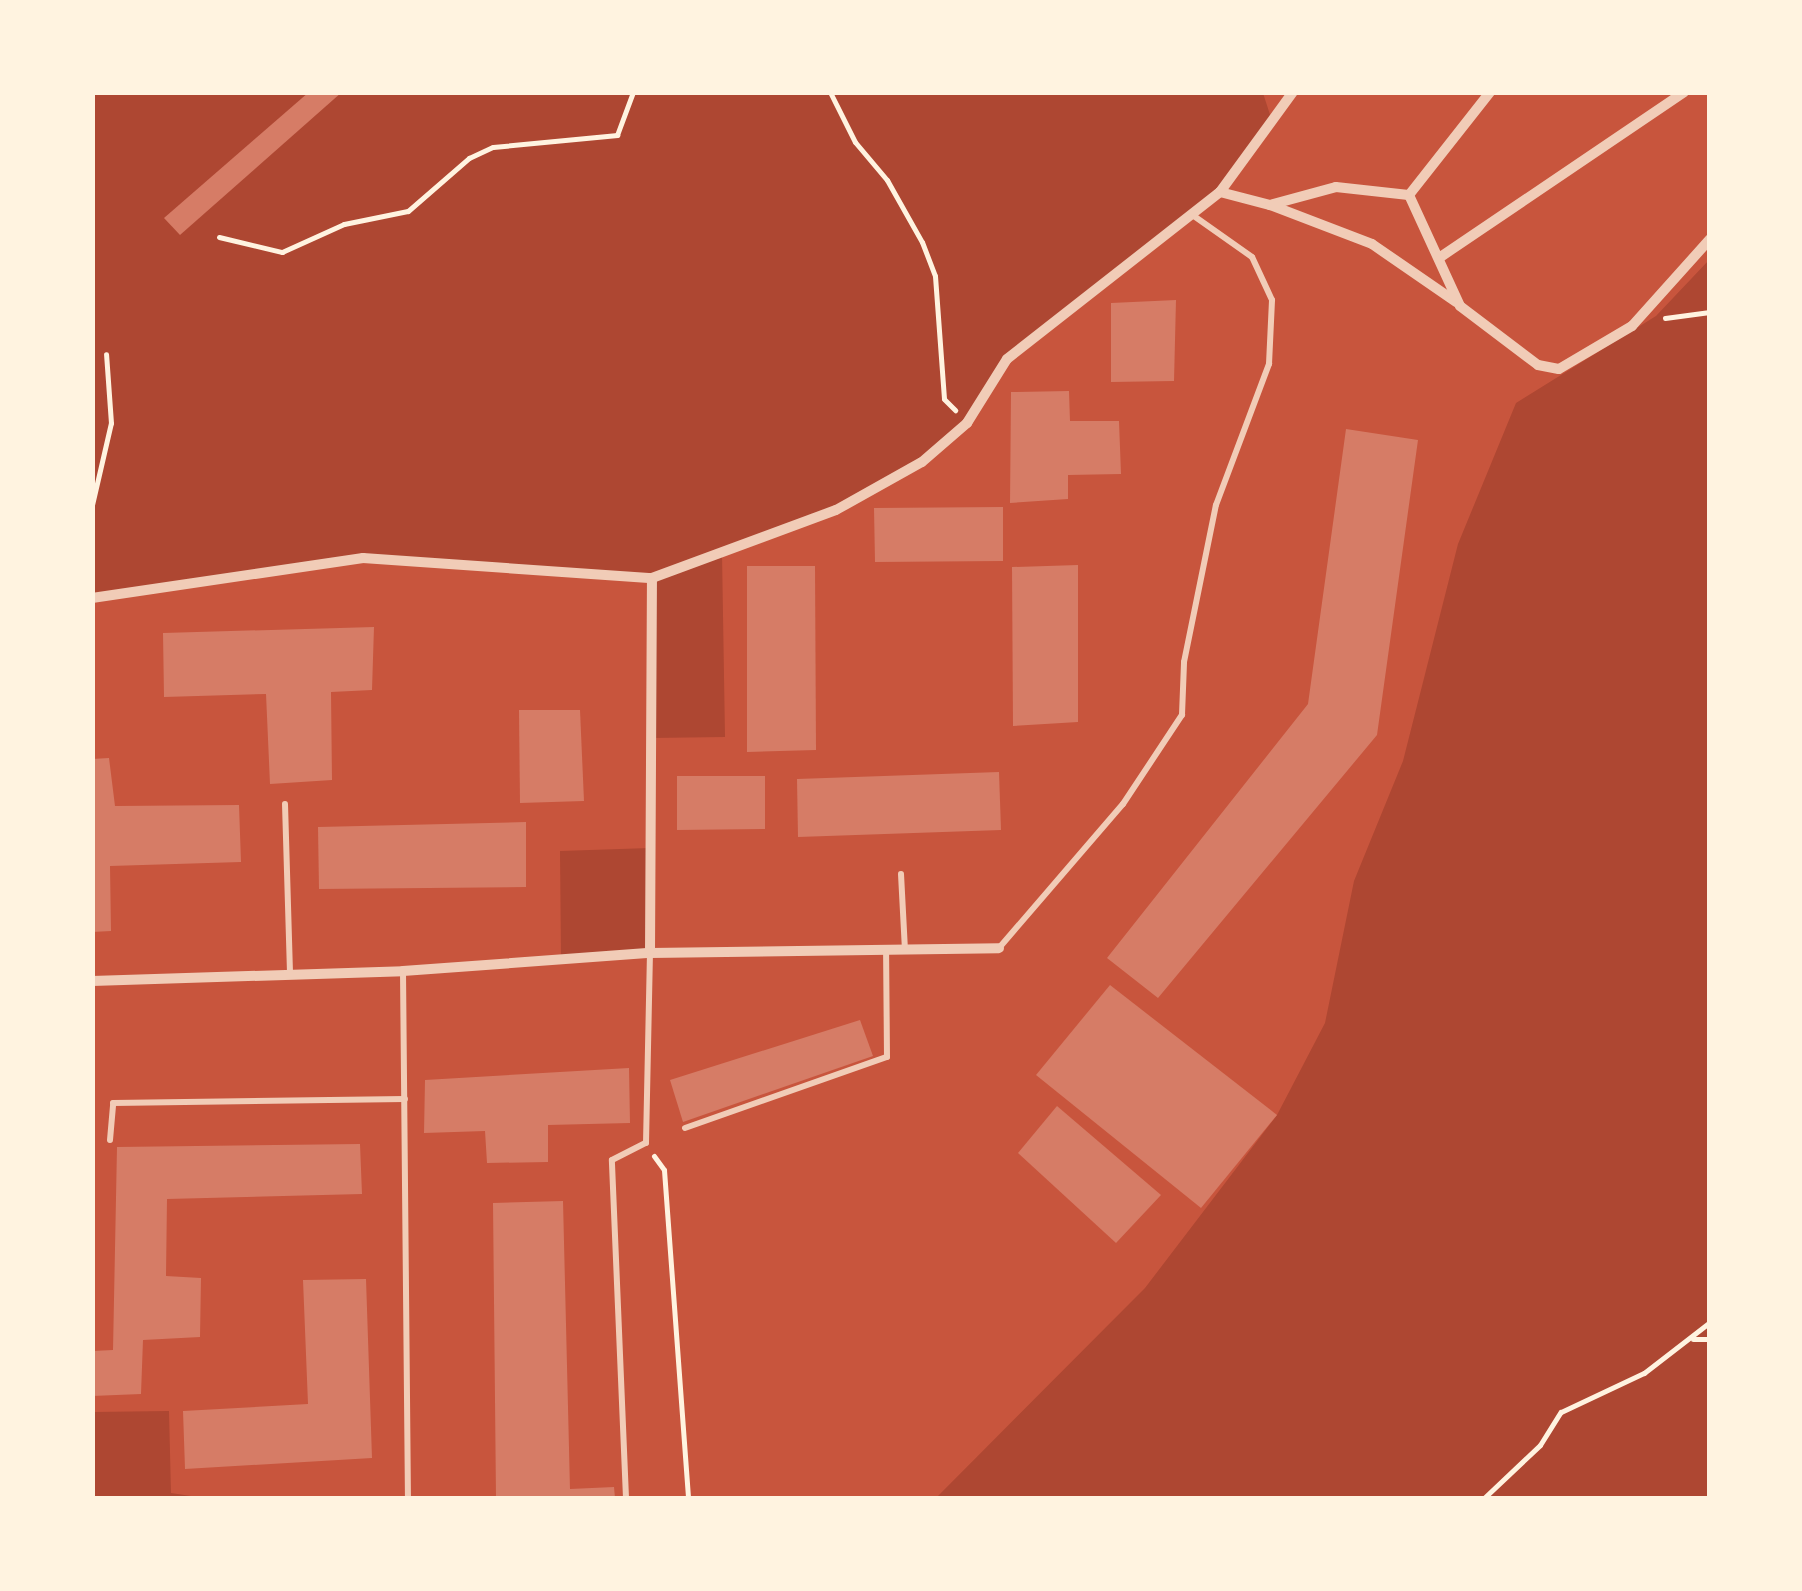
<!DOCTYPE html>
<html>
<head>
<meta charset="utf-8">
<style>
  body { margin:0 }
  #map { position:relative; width:1802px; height:1591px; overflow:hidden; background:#c8553d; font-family:Poppins,sans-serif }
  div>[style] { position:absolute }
  .green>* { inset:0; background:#ae4732 }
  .building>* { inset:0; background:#d67c66 }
  .path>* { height:5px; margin:-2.5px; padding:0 2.5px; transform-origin:2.5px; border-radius:2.5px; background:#fff3e0 }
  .service>* { height:6px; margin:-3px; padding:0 3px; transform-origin:3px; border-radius:3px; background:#f1ccb7 }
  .minor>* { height:10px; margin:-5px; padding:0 5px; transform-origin:5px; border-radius:5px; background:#f1ccb7 }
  span { translate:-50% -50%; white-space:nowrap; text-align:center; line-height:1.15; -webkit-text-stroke:8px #fff3e0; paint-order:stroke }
  .frame { position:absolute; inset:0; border:95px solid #fff3e0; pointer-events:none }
</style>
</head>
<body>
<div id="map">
  <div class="green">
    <div style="clip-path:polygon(93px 93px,1263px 93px,1272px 121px,1220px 192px,1007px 359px,967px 423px,922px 462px,836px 510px,722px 553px,725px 737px,651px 738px,652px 579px,363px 558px,93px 598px)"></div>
    <div style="clip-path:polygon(1709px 260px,1709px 1498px,936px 1498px,1145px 1288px,1277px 1115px,1325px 1023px,1354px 881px,1403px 761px,1458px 544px,1516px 403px,1656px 316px)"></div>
    <div style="clip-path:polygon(650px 848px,650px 953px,561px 959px,560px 851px)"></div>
    <div style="clip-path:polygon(169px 1411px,171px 1493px,204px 1498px,93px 1498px,93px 1412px)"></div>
  </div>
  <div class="building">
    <div style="clip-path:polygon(309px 92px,342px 92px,180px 235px,164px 218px)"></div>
    <div style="clip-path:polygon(1176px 300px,1174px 381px,1111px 382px,1111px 303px)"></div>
    <div style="clip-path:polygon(1069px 391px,1070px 421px,1119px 421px,1121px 474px,1068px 475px,1068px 499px,1010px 503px,1011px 392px)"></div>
    <div style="clip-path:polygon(1346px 429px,1418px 440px,1377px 735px,1158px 998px,1107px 958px,1308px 704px)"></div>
    <div style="clip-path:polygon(1003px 507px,1003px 561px,875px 562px,874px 508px)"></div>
    <div style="clip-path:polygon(1078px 565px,1078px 722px,1013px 726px,1012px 567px)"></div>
    <div style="clip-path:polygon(747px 566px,815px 566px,816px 750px,747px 752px)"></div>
    <div style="clip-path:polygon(374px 627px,372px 690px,331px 692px,332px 780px,270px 784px,266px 694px,164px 697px,163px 633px)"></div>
    <div style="clip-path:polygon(519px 710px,580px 710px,584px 801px,520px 803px)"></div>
    <div style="clip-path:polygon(109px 758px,115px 806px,239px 805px,241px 862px,110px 866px,111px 931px,92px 932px,92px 759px)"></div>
    <div style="clip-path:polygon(999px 772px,1001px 830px,798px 837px,797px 779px)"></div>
    <div style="clip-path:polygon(677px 776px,765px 776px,765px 829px,677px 830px)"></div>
    <div style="clip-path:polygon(526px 822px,526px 887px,319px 889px,318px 827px)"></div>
    <div style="clip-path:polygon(1110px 985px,1277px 1115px,1201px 1208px,1036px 1075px)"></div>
    <div style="clip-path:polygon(860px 1020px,873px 1056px,683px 1122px,670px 1080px)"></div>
    <div style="clip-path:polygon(629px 1068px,630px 1123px,548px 1125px,548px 1162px,487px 1163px,485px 1131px,424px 1133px,425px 1080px)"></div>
    <div style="clip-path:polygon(1057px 1106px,1161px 1195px,1116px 1243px,1018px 1153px)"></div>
    <div style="clip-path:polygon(360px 1144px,362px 1194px,167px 1199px,166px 1276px,201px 1278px,200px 1337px,143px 1340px,141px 1394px,92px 1396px,92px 1351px,113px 1350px,117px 1147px)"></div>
    <div style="clip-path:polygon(563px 1201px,570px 1489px,614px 1487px,615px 1498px,496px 1498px,493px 1203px)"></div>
    <div style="clip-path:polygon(366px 1279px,372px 1458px,185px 1469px,183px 1411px,308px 1404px,303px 1280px)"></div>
  </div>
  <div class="path">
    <div style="left:830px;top:92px;width:56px;rotate:63.4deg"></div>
    <div style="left:855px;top:142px;width:50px;rotate:49.9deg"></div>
    <div style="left:887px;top:180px;width:71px;rotate:60.6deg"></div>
    <div style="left:922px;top:242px;width:36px;rotate:69deg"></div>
    <div style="left:935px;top:276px;width:123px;rotate:85.8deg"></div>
    <div style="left:944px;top:399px;width:16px;rotate:45deg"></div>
    <div style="left:219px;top:237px;width:65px;rotate:13.4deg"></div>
    <div style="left:282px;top:252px;width:68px;rotate:-24.3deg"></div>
    <div style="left:344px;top:224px;width:65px;rotate:-11.5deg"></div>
    <div style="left:408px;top:211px;width:81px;rotate:-41deg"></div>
    <div style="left:469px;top:158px;width:26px;rotate:-25deg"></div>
    <div style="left:493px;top:147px;width:125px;rotate:-5.5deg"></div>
    <div style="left:617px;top:135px;width:46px;rotate:-69.6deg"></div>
    <div style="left:1665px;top:318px;width:45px;rotate:-7.6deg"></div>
    <div style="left:92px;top:505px;width:84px;rotate:-77deg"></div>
    <div style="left:111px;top:423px;width:69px;rotate:-94.1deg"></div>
    <div style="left:654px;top:1156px;width:17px;rotate:54deg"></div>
    <div style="left:664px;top:1170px;width:329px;rotate:85.8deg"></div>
    <div style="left:1693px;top:1339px;width:17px"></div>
    <div style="left:1484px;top:1498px;width:77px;rotate:-43.4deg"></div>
    <div style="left:1540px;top:1445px;width:39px;rotate:-58deg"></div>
    <div style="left:1561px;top:1412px;width:92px;rotate:-25.2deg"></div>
    <div style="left:1644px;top:1373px;width:83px;rotate:-37.7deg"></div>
  </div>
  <div class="service">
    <div style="left:285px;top:804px;width:170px;rotate:88.3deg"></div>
    <div style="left:901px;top:874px;width:77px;rotate:87deg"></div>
    <div style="left:999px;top:948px;width:190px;rotate:-49.3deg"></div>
    <div style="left:1123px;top:804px;width:107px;rotate:-56.5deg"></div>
    <div style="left:1182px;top:715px;width:53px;rotate:-87.8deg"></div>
    <div style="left:1184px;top:662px;width:160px;rotate:-78.5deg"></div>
    <div style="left:1216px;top:505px;width:151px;rotate:-69.4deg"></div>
    <div style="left:1269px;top:364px;width:64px;rotate:-87.3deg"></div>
    <div style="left:1272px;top:300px;width:47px;rotate:-114.9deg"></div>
    <div style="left:1252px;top:257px;width:75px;rotate:-144.8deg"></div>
    <div style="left:403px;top:972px;width:526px;rotate:89.46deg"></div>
    <div style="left:685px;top:1128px;width:214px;rotate:-19.4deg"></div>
    <div style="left:887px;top:1057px;width:105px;rotate:-90.5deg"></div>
    <div style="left:110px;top:1140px;width:37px;rotate:-85deg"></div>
    <div style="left:113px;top:1103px;width:292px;rotate:-0.8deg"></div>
    <div style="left:626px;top:1498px;width:338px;rotate:-92.4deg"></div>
    <div style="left:612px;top:1160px;width:38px;rotate:-27deg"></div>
    <div style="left:646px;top:1143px;width:189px;rotate:-88.8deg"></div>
  </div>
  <div class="minor">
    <div style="left:1220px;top:192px;width:52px;rotate:14.6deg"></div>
    <div style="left:1270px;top:205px;width:68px;rotate:-15.3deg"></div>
    <div style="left:1336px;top:187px;width:73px;rotate:6.3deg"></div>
    <div style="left:1409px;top:195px;width:122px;rotate:65.3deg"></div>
    <div style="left:1460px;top:306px;width:98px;rotate:37.1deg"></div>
    <div style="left:1538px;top:365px;width:21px;rotate:11deg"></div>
    <div style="left:1559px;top:369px;width:85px;rotate:-30.5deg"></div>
    <div style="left:1632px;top:326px;width:117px;rotate:-48.1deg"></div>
    <div style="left:1409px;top:195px;width:131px;rotate:-51.8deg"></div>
    <div style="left:1270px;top:205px;width:109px;rotate:20.9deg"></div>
    <div style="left:1372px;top:244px;width:102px;rotate:34.6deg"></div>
    <div style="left:1439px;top:258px;width:296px;rotate:-34.1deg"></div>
    <div style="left:92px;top:598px;width:274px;rotate:-8.4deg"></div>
    <div style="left:363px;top:558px;width:290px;rotate:4deg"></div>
    <div style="left:652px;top:578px;width:196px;rotate:-20.3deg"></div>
    <div style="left:836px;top:510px;width:98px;rotate:-29.2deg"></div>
    <div style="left:922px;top:462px;width:60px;rotate:-40.9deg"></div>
    <div style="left:967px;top:423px;width:75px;rotate:-58deg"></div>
    <div style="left:1007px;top:359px;width:271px;rotate:-38.1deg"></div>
    <div style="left:1220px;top:192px;width:124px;rotate:-53.9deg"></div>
    <div style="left:650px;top:953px;width:375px;rotate:-89.7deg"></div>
    <div style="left:92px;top:981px;width:311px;rotate:-1.8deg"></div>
    <div style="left:403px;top:971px;width:248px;rotate:-4.2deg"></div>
    <div style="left:650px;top:953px;width:349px;rotate:-0.8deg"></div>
  </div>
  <div class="frame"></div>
</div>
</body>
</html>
